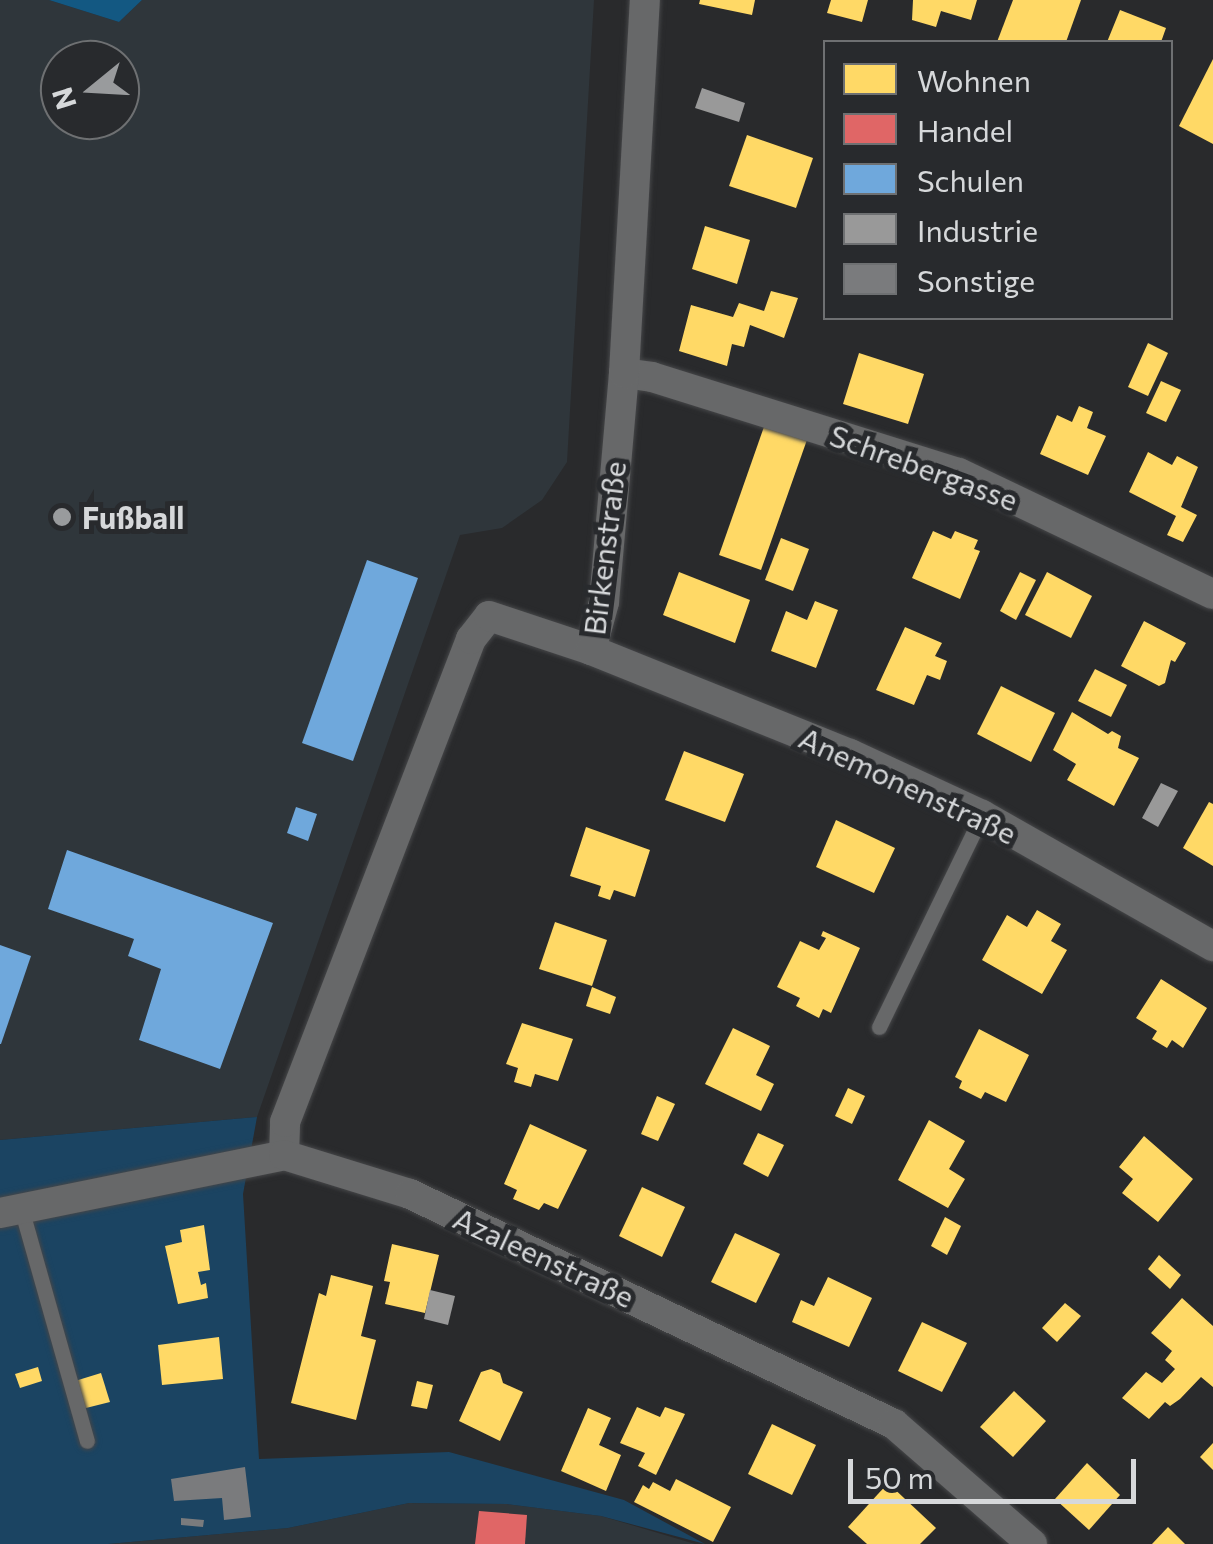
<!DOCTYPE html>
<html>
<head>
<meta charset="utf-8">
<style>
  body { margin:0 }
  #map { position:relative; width:1213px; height:1544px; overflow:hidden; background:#292a2c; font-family:Commissioner,sans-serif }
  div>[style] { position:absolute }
  .built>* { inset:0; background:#2f363b }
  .green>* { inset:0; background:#1b4462 }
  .forest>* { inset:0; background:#135882 }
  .homes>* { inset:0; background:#ffd966 }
  .shops>* { inset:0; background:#e06666 }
  .schools>* { inset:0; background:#6fa8dc }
  .industry>* { inset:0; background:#999 }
  .building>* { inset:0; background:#7a7b7d }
  .roads { filter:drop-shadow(0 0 2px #454648) drop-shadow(0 0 2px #454648) }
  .service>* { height:15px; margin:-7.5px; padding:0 7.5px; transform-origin:7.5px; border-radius:7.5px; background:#676869 }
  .minor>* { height:30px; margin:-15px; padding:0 15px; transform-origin:15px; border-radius:15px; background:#676869 }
  .dots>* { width:28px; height:28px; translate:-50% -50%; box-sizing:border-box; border:5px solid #282a2d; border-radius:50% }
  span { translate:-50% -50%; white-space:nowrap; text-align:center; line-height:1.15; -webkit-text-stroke:10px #282a2d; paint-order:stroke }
  .street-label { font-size:30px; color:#d6d8da }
  .poi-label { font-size:30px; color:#d6d8da; font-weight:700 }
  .left { translate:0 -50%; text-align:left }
  .legend { position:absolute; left:823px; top:40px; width:350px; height:280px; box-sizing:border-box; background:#282a2d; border:2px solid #6e7072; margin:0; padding:12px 18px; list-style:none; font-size:30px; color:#d6d8da }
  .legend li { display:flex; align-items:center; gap:20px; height:50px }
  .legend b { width:50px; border:2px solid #6e7072 }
  .north { position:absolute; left:40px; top:40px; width:100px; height:100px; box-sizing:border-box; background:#282a2d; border:2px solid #6e7072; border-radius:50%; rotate:252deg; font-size:28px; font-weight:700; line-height:40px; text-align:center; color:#d6d8da }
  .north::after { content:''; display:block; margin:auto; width:35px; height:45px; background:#999b9d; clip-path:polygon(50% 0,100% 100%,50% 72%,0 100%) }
  .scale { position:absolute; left:848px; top:1459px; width:288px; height:45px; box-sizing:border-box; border:5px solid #d6d8da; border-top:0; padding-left:12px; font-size:30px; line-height:35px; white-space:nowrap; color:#d6d8da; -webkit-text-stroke:8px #282a2d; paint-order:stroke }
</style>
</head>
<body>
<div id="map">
  <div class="built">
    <div style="clip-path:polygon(evenodd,0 0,49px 0,119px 22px,142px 0,594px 0,567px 462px,542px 500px,502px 528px,460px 535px,257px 1117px,0 1140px,0 0,60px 60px,120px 60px,120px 120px,60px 120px,60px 60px)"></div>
    <div style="clip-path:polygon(409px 1503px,507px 1504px,601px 1516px,695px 1544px,108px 1544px,288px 1528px)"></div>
  </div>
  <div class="green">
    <div style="clip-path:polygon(257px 1117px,243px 1194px,259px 1459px,449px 1452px,624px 1500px,705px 1544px,601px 1516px,507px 1504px,409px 1503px,288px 1528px,108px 1544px,0 1544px,0 1140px)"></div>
  </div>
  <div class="forest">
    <div style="clip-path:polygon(49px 0,142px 0,119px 22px)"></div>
  </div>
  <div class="homes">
    <div style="clip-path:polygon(700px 0,755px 0,752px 15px,699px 4px)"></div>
    <div style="clip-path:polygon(831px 0,868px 0,862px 22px,827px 13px)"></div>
    <div style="clip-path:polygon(913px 0,977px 0,971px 20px,941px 11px,936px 27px,912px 20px)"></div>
    <div style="clip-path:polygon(1013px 0,1081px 0,1066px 42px,997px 42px)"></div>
    <div style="clip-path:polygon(1120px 10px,1166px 28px,1161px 42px,1107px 42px)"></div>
    <div style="clip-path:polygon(1213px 59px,1213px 144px,1179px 126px)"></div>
    <div style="clip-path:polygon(747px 135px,813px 158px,796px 208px,729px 186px)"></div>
    <div style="clip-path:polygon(705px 226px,750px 240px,737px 284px,692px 269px)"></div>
    <div style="clip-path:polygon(771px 291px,798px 298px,784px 338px,750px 325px,744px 347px,732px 344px,727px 366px,679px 351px,691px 305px,733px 317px,739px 303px,764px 311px)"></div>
    <div style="clip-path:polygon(1148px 343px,1168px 353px,1148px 396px,1128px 387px)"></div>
    <div style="clip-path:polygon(859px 353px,924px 374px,908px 424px,843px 404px)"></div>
    <div style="clip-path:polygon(1161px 381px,1181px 390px,1166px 422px,1146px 413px)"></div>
    <div style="clip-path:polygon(1079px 406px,1093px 412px,1087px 428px,1106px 436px,1088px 475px,1040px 454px,1057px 415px,1072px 422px)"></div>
    <div style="clip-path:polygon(765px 424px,808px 437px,761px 570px,719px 555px)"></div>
    <div style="clip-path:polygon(1148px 452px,1172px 465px,1177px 456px,1198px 467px,1181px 507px,1197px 515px,1183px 542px,1167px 535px,1176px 516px,1129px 492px)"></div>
    <div style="clip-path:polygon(933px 531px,951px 539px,955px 531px,978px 540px,974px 549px,980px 551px,960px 599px,912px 578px)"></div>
    <div style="clip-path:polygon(781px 538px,809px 549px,793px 591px,765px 580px)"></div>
    <div style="clip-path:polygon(679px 572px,750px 600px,735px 643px,663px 615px)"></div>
    <div style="clip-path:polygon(1020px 572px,1036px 580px,1016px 620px,1000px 611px)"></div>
    <div style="clip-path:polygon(1047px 572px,1092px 596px,1071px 638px,1025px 615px)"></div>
    <div style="clip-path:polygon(815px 601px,838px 610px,816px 668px,771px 651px,786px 611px,807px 620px)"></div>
    <div style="clip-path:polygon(1144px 621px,1186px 643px,1175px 662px,1171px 660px,1165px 683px,1159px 686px,1121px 666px)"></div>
    <div style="clip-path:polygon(905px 627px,942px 643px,935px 656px,947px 661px,940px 680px,927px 675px,914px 705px,876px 690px)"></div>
    <div style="clip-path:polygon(1095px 669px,1127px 685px,1111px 717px,1078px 701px)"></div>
    <div style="clip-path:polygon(1001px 686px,1055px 713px,1031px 762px,977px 734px)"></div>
    <div style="clip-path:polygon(1072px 712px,1108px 734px,1112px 731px,1121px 736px,1118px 748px,1139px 758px,1114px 806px,1067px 780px,1076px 764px,1053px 750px)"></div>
    <div style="clip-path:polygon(684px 751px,744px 774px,725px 822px,665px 800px)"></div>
    <div style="clip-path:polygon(1209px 802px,1213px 804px,1213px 866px,1183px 848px)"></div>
    <div style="clip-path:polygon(836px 820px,895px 848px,874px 893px,816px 867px)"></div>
    <div style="clip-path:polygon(586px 827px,650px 850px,635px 897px,614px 890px,610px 900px,598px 896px,601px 886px,570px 876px)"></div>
    <div style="clip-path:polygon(1037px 910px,1061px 924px,1051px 941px,1067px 950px,1042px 994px,982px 960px,1007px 915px,1027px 927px)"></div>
    <div style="clip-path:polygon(555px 922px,607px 940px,592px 986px,539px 969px)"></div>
    <div style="clip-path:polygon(823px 931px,860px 948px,831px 1013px,823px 1009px,819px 1018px,796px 1006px,800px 998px,777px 987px,800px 941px,819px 950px,826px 938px,821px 936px)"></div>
    <div style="clip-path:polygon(1161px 979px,1207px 1008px,1183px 1048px,1172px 1040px,1167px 1048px,1152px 1039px,1157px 1031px,1136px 1018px)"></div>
    <div style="clip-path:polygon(592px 987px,616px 997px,610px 1014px,586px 1006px)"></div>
    <div style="clip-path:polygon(522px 1023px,573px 1039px,558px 1081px,535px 1074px,531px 1087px,514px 1082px,518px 1068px,506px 1064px)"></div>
    <div style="clip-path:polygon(733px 1028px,770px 1046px,756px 1075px,774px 1084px,761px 1111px,705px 1084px)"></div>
    <div style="clip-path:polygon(979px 1029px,1029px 1055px,1006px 1102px,985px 1092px,981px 1099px,959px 1088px,962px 1081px,955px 1077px)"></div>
    <div style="clip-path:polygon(848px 1088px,865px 1096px,852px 1124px,835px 1116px)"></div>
    <div style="clip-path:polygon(657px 1096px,675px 1104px,658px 1141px,641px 1134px)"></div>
    <div style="clip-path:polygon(929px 1120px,965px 1141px,949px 1169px,965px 1179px,948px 1208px,898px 1180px)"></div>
    <div style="clip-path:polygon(530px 1124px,587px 1150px,558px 1209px,544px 1203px,539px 1210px,513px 1199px,517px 1190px,504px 1184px)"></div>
    <div style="clip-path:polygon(758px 1133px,784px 1145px,768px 1177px,743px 1164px)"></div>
    <div style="clip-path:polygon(1144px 1136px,1193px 1179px,1158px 1222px,1122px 1193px,1133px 1179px,1119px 1167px)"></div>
    <div style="clip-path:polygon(642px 1187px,685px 1207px,662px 1257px,619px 1236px)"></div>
    <div style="clip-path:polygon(945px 1217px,961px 1226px,947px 1255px,931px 1246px)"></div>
    <div style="clip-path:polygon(204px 1225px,210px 1270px,198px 1272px,201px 1285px,206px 1283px,208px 1298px,178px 1304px,165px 1246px,182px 1242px,180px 1230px)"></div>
    <div style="clip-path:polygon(735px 1233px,780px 1254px,756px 1303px,711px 1282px)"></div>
    <div style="clip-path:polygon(392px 1244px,439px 1255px,425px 1313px,385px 1304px,390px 1282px,384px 1281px)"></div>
    <div style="clip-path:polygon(1159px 1255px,1181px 1275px,1170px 1289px,1148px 1269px)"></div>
    <div style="clip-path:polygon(331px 1275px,373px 1286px,361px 1336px,376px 1340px,356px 1420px,291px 1403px,319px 1293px,326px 1296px)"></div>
    <div style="clip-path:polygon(828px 1277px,872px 1298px,849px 1347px,792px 1322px,801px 1300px,814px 1306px)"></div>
    <div style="clip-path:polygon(1182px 1298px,1213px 1326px,1213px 1387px,1201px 1377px,1180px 1399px,1170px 1406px,1165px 1402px,1149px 1419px,1122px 1398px,1146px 1372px,1162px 1383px,1175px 1369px,1165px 1360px,1172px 1351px,1151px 1333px)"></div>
    <div style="clip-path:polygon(1065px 1303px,1081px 1316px,1057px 1342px,1042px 1328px)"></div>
    <div style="clip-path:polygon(922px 1322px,967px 1343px,942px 1392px,898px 1371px)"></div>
    <div style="clip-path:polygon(219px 1337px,223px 1379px,162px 1385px,158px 1345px)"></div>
    <div style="clip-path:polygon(38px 1367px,42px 1381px,20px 1388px,15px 1374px)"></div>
    <div style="clip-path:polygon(491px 1369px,500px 1373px,503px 1383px,523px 1392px,500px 1441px,459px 1421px,481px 1372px)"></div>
    <div style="clip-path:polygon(101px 1373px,110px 1402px,82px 1409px,75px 1381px)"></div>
    <div style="clip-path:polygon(417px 1381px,433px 1385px,427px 1409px,411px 1406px)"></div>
    <div style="clip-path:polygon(1014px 1391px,1046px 1421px,1013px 1457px,980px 1427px)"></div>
    <div style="clip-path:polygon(637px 1407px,660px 1417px,665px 1407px,685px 1414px,656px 1475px,638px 1466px,645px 1453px,620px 1443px)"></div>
    <div style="clip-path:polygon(588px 1408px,611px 1418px,599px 1445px,621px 1455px,606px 1491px,561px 1471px)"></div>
    <div style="clip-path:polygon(772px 1424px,816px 1445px,792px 1495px,748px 1474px)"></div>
    <div style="clip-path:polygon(1213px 1443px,1213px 1470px,1200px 1457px)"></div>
    <div style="clip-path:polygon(1087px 1463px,1120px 1495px,1089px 1530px,1055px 1499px)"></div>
    <div style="clip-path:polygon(676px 1479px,731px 1507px,713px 1542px,634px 1502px,643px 1485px,649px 1489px,653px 1482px,670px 1491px)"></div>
    <div style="clip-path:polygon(888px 1483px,936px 1528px,920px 1544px,867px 1544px,848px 1527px)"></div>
    <div style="clip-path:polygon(1168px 1527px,1185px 1544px,1152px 1544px)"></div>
  </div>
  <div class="shops">
    <div style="clip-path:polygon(479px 1511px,527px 1515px,525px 1544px,475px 1544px)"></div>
  </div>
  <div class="schools">
    <div style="clip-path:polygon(367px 560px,418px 578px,353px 761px,302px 743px)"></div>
    <div style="clip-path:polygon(296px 807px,317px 814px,308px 841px,287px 833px)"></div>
    <div style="clip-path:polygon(67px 850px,273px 923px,220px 1069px,139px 1040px,161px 969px,128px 956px,134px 939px,48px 909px)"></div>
    <div style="clip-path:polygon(0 945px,31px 956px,1px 1044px,0 1044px)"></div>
  </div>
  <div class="industry">
    <div style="clip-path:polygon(702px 88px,745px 103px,739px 122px,695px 108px)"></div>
    <div style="clip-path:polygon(1161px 783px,1178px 791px,1158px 827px,1142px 818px)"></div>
    <div style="clip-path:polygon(430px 1290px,455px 1296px,448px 1325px,424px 1319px)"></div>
  </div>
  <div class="building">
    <div style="clip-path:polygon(245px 1467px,251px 1517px,224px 1520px,222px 1498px,174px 1501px,171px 1479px)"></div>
    <div style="clip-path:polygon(181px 1518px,204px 1520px,203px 1527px,181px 1525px)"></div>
  </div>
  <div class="roads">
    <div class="service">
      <div style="left:879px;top:1027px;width:236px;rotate:-64.1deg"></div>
      <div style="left:21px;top:1208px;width:242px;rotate:74.2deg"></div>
    </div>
    <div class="minor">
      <div style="left:624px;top:373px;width:28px;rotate:8deg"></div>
      <div style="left:652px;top:377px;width:322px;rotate:17.4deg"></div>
      <div style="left:959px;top:473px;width:281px;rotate:25.5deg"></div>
      <div style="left:591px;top:650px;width:50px;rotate:-74.8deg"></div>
      <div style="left:604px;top:602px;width:230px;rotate:-85deg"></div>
      <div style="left:624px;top:373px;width:374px;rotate:-86.8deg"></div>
      <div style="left:284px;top:1155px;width:33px;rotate:-88deg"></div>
      <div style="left:285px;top:1122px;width:518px;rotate:-68.94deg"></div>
      <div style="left:471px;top:639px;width:29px;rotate:-52deg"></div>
      <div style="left:489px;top:616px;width:108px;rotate:18.4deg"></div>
      <div style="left:591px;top:650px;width:279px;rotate:21.9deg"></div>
      <div style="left:850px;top:754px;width:145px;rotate:24.8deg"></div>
      <div style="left:982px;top:815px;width:266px;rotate:29.6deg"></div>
      <div style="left:0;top:1213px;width:290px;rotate:-11.5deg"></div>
      <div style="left:284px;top:1155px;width:132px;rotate:17.2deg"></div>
      <div style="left:410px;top:1194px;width:536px;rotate:25.42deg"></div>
      <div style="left:894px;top:1424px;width:183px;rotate:41deg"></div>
    </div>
  </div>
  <div class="dots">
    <div style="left:62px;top:517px;background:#999b9d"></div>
  </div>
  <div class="street-label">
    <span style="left:924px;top:467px;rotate:20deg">Schrebergasse</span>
    <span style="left:604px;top:548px;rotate:-83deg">Birkenstraße</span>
    <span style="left:908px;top:785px;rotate:25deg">Anemonenstraße</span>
    <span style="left:544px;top:1257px;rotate:25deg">Azaleenstraße</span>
  </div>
  <div class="poi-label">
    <span class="left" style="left:82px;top:517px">Fußball</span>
  </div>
  <ul class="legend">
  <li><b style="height:28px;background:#ffd966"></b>Wohnen</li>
  <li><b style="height:28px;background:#e06666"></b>Handel</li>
  <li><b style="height:28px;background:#6fa8dc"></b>Schulen</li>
  <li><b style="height:28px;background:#999"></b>Industrie</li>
  <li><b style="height:28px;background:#7a7b7d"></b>Sonstige</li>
  </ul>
  <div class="north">N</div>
  <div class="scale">50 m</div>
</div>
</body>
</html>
